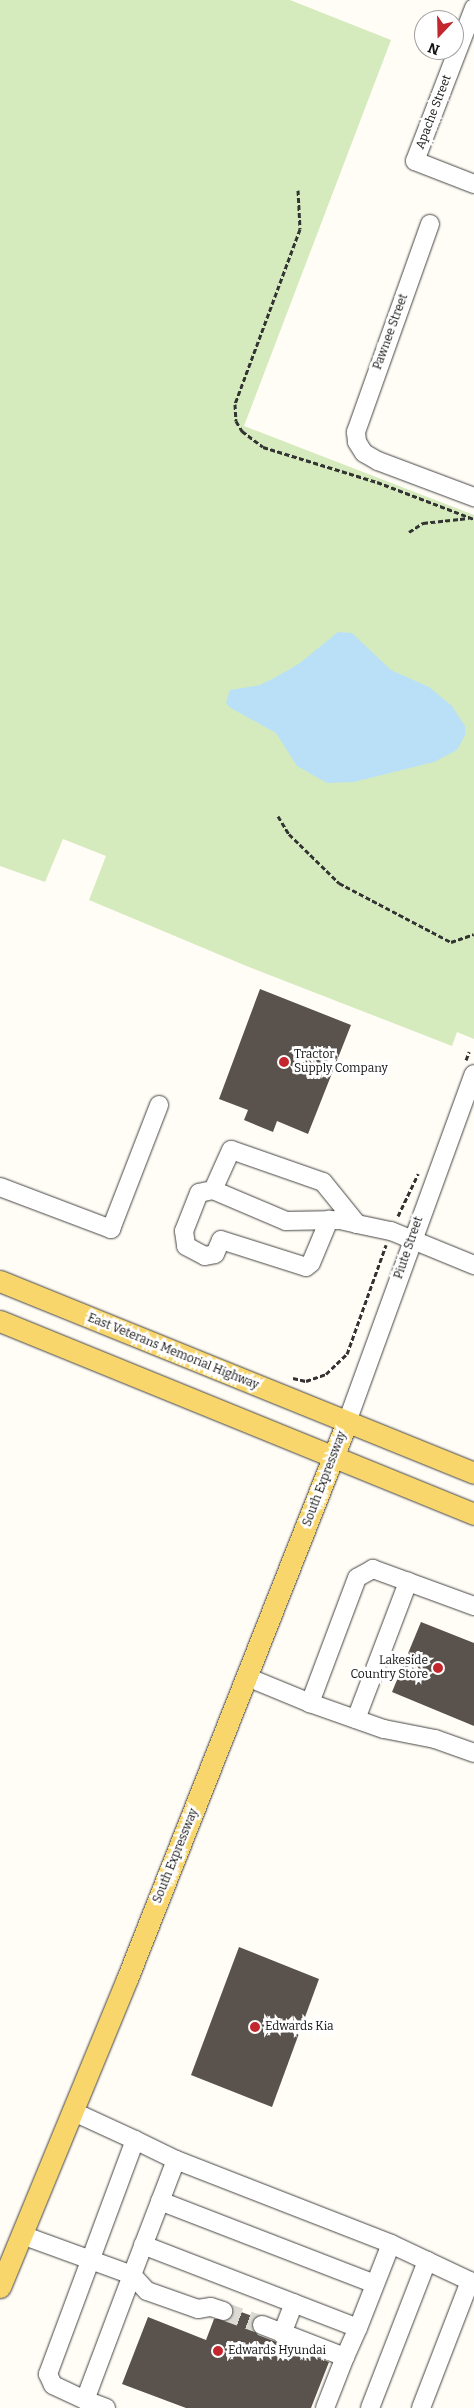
<!DOCTYPE html>
<html>
<head>
<meta charset="utf-8">
<style>
  body { margin:0 }
  #map { position:relative; width:474px; height:2408px; overflow:hidden; background:#fffdf5; font-family:Bitter,serif }
  div>[style] { position:absolute }
  .green>* { inset:0; background:#d5ebbd }
  .water>* { inset:0; background:#b9e0f7 }
  .building>* { inset:0; background:#5a524d }
  .minor-tunnel>* { height:18px; margin-top:-9px; transform-origin:0; background:repeating-linear-gradient(90deg,#dbdad3 0 18px,transparent 0 27px) }
  .path>* { height:3px; margin-top:-1.5px; transform-origin:0; background:repeating-linear-gradient(90deg,#333 0 5px,transparent 0 7.5px) }
  .roads { filter:drop-shadow(0 0 1px #444) drop-shadow(0 0 1px #444) }
  .minor>* { height:18px; margin:-9px; padding:0 9px; transform-origin:9px; border-radius:9px; background:#fff }
  .major>* { height:21px; margin:-10.5px; padding:0 10.5px; transform-origin:10.5px; border-radius:10.5px; background:#f9d66b }
  .dots>* { width:14px; height:14px; translate:-50% -50%; box-sizing:border-box; border:2px solid #fff; border-radius:50% }
  span { translate:-50% -50%; white-space:nowrap; text-align:center; line-height:1.15; -webkit-text-stroke:5px #fff; paint-order:stroke }
  .street-label { font-size:12px; color:#111 }
  .poi-label { font-size:12px; color:#111 }
  .left { translate:0 -50%; text-align:left }
  .right { translate:-100% -50%; text-align:right }
  .north { position:absolute; left:414px; top:10px; width:50px; height:50px; box-sizing:border-box; background:#fff; border:1px solid #a0a0a0; border-radius:50%; rotate:201deg; font-size:14px; font-weight:700; line-height:20px; text-align:center; color:#111 }
  .north::after { content:''; display:block; margin:auto; width:18px; height:22px; background:#c4262e; clip-path:polygon(50% 0,100% 100%,50% 72%,0 100%) }
</style>
</head>
<body>
<div id="map">
  <div class="green">
    <div style="clip-path:polygon(0 0,290px 0,391px 40px,244px 426px,474px 515px,474px 1039px,457px 1032px,452px 1046px,244px 965px,89px 900px,106px 856px,63px 839px,45px 882px,0 866px)"></div>
  </div>
  <div class="water">
    <div style="clip-path:polygon(338px 632px,352px 633px,391px 670px,429px 687px,452px 706px,465px 726px,465px 735px,457px 750px,434px 762px,354px 782px,327px 783px,297px 766px,276px 733px,229px 707px,226px 702px,230px 690px,260px 685px,276px 677px,300px 663px)"></div>
  </div>
  <div class="building">
    <div style="clip-path:polygon(260px 989px,351px 1025px,308px 1134px,277px 1121px,273px 1132px,244px 1120px,248px 1110px,219px 1099px)"></div>
    <div style="clip-path:polygon(421px 1622px,474px 1643px,474px 1726px,392px 1692px)"></div>
    <div style="clip-path:polygon(239px 1947px,319px 1979px,272px 2107px,191px 2075px)"></div>
    <div style="clip-path:polygon(233px 2309px,255px 2317px,251px 2326px,258px 2335px,329px 2362px,311px 2408px,186px 2408px,122px 2384px,148px 2317px,206px 2340px,214px 2319px,230px 2319px)"></div>
  </div>
  <div class="minor-tunnel">
    <div style="left:223px;top:2311px;width:41px;rotate:19.7deg"></div>
  </div>
  <div class="path">
    <div style="left:298px;top:190px;width:39px;rotate:87deg"></div>
    <div style="left:300px;top:229px;width:187px;rotate:110.4deg"></div>
    <div style="left:235px;top:404px;width:17px;rotate:87deg"></div>
    <div style="left:236px;top:421px;width:12px;rotate:59deg"></div>
    <div style="left:242px;top:431px;width:26px;rotate:37deg"></div>
    <div style="left:263px;top:447px;width:119px;rotate:17.1deg"></div>
    <div style="left:377px;top:482px;width:104px;rotate:20.9deg"></div>
    <div style="left:409px;top:532px;width:17px;rotate:-33deg"></div>
    <div style="left:423px;top:523px;width:46px;rotate:-6.2deg"></div>
    <div style="left:278px;top:816px;width:21px;rotate:59deg"></div>
    <div style="left:289px;top:834px;width:70px;rotate:44.4deg"></div>
    <div style="left:339px;top:883px;width:127px;rotate:27.8deg"></div>
    <div style="left:451px;top:942px;width:24px;rotate:-19deg"></div>
    <div style="left:466px;top:1060px;width:9px;rotate:-69deg"></div>
    <div style="left:398px;top:1216px;width:47px;rotate:-64.5deg"></div>
    <div style="left:293px;top:1378px;width:13px;rotate:13deg"></div>
    <div style="left:306px;top:1381px;width:21px;rotate:-19deg"></div>
    <div style="left:326px;top:1374px;width:29px;rotate:-44deg"></div>
    <div style="left:347px;top:1354px;width:116px;rotate:-70.3deg"></div>
  </div>
  <div class="roads">
    <div class="minor">
      <div style="left:474px;top:8px;width:164px;rotate:111.1deg"></div>
      <div style="left:415px;top:161px;width:63px;rotate:21.3deg"></div>
      <div style="left:430px;top:224px;width:221px;rotate:109.6deg"></div>
      <div style="left:356px;top:432px;width:10px;rotate:84deg"></div>
      <div style="left:357px;top:442px;width:13px;rotate:58deg"></div>
      <div style="left:364px;top:453px;width:16px;rotate:30deg"></div>
      <div style="left:378px;top:461px;width:103px;rotate:20.6deg"></div>
      <div style="left:0;top:1187px;width:119px;rotate:20.7deg"></div>
      <div style="left:111px;top:1229px;width:133px;rotate:-68.8deg"></div>
      <div style="left:213px;top:1190px;width:14px;rotate:168deg"></div>
      <div style="left:199px;top:1193px;width:41px;rotate:111.5deg"></div>
      <div style="left:184px;top:1231px;width:15px;rotate:82deg"></div>
      <div style="left:186px;top:1246px;width:21px;rotate:28deg"></div>
      <div style="left:205px;top:1256px;width:10px;rotate:-11deg"></div>
      <div style="left:215px;top:1254px;width:15px;rotate:-67deg"></div>
      <div style="left:221px;top:1240px;width:89px;rotate:17.6deg"></div>
      <div style="left:306px;top:1267px;width:6px;rotate:-39deg"></div>
      <div style="left:311px;top:1263px;width:47px;rotate:-67.3deg"></div>
      <div style="left:357px;top:1224px;width:54px;rotate:-129deg"></div>
      <div style="left:323px;top:1182px;width:97px;rotate:-160.8deg"></div>
      <div style="left:231px;top:1150px;width:44px;rotate:114.2deg"></div>
      <div style="left:213px;top:1190px;width:79px;rotate:23deg"></div>
      <div style="left:286px;top:1221px;width:54px;rotate:-1.1deg"></div>
      <div style="left:340px;top:1220px;width:17px;rotate:13deg"></div>
      <div style="left:357px;top:1224px;width:35px;rotate:12deg"></div>
      <div style="left:391px;top:1231px;width:90px;rotate:22.3deg"></div>
      <div style="left:347px;top:1422px;width:370px;rotate:-70deg"></div>
      <div style="left:474px;top:1606px;width:108px;rotate:-159.9deg"></div>
      <div style="left:373px;top:1569px;width:18px;rotate:151deg"></div>
      <div style="left:357px;top:1578px;width:134px;rotate:110.6deg"></div>
      <div style="left:310px;top:1703px;width:78px;rotate:19.4deg"></div>
      <div style="left:384px;top:1729px;width:52px;rotate:11.1deg"></div>
      <div style="left:435px;top:1739px;width:41px;rotate:19.7deg"></div>
      <div style="left:247px;top:1677px;width:68px;rotate:22.4deg"></div>
      <div style="left:356px;top:1719px;width:147px;rotate:-69.2deg"></div>
      <div style="left:74px;top:2112px;width:67px;rotate:24.7deg"></div>
      <div style="left:135px;top:2140px;width:250px;rotate:110.4deg"></div>
      <div style="left:48px;top:2374px;width:12px;rotate:66deg"></div>
      <div style="left:53px;top:2385px;width:35px;rotate:25deg"></div>
      <div style="left:135px;top:2140px;width:46px;rotate:26deg"></div>
      <div style="left:160px;top:2201px;width:230px;rotate:21.1deg"></div>
      <div style="left:22px;top:2235px;width:117px;rotate:20deg"></div>
      <div style="left:132px;top:2275px;width:123px;rotate:-69.1deg"></div>
      <div style="left:176px;top:2160px;width:231px;rotate:21.3deg"></div>
      <div style="left:391px;top:2244px;width:92px;rotate:25.2deg"></div>
      <div style="left:143px;top:2245px;width:230px;rotate:21.1deg"></div>
      <div style="left:358px;top:2328px;width:90px;rotate:-68.6deg"></div>
      <div style="left:262px;top:2325px;width:89px;rotate:21.1deg"></div>
      <div style="left:345px;top:2357px;width:32px;rotate:-66deg"></div>
      <div style="left:282px;top:2334px;width:33px;rotate:-69deg"></div>
      <div style="left:106px;top:2408px;width:22px;rotate:-159deg"></div>
      <div style="left:85px;top:2400px;width:134px;rotate:-69.4deg"></div>
      <div style="left:132px;top:2275px;width:22px;rotate:47deg"></div>
      <div style="left:147px;top:2291px;width:54px;rotate:19.4deg"></div>
      <div style="left:198px;top:2309px;width:13px;rotate:-9deg"></div>
      <div style="left:211px;top:2307px;width:13px;rotate:18deg"></div>
      <div style="left:325px;top:2408px;width:55px;rotate:-68.6deg"></div>
      <div style="left:370px;top:2408px;width:158px;rotate:-68.8deg"></div>
      <div style="left:421px;top:2408px;width:136px;rotate:-68.9deg"></div>
    </div>
    <div class="major">
      <div style="left:0;top:1281px;width:511px;rotate:22.05deg"></div>
      <div style="left:0;top:1321px;width:512px;rotate:22.15deg"></div>
      <div style="left:0;top:2287px;width:333px;rotate:-67.6deg"></div>
      <div style="left:127px;top:1979px;width:599px;rotate:-68.45deg"></div>
    </div>
  </div>
  <div class="dots">
    <div style="left:284px;top:1062px;background:#c4262e"></div>
    <div style="left:438px;top:1668px;background:#c4262e"></div>
    <div style="left:255px;top:2027px;background:#c4262e"></div>
    <div style="left:218px;top:2351px;background:#c4262e"></div>
  </div>
  <div class="street-label">
    <span style="left:434px;top:112px;rotate:-69deg">Apache Street</span>
    <span style="left:391px;top:332px;rotate:-70deg">Pawnee Street</span>
    <span style="left:409px;top:1248px;rotate:-71deg">Piute Street</span>
    <span style="left:173px;top:1352px;rotate:22deg">East Veterans Memorial Highway</span>
    <span style="left:325px;top:1479px;rotate:-69deg">South Expressway</span>
    <span style="left:176px;top:1856px;rotate:-68deg">South Expressway</span>
  </div>
  <div class="poi-label">
    <span class="left" style="left:294px;top:1062px">Tractor<br>Supply Company</span>
    <span class="right" style="left:428px;top:1668px">Lakeside<br>Country Store</span>
    <span class="left" style="left:265px;top:2027px">Edwards Kia</span>
    <span class="left" style="left:228px;top:2351px">Edwards Hyundai</span>
  </div>
  <div class="north">N</div>
</div>
</body>
</html>
